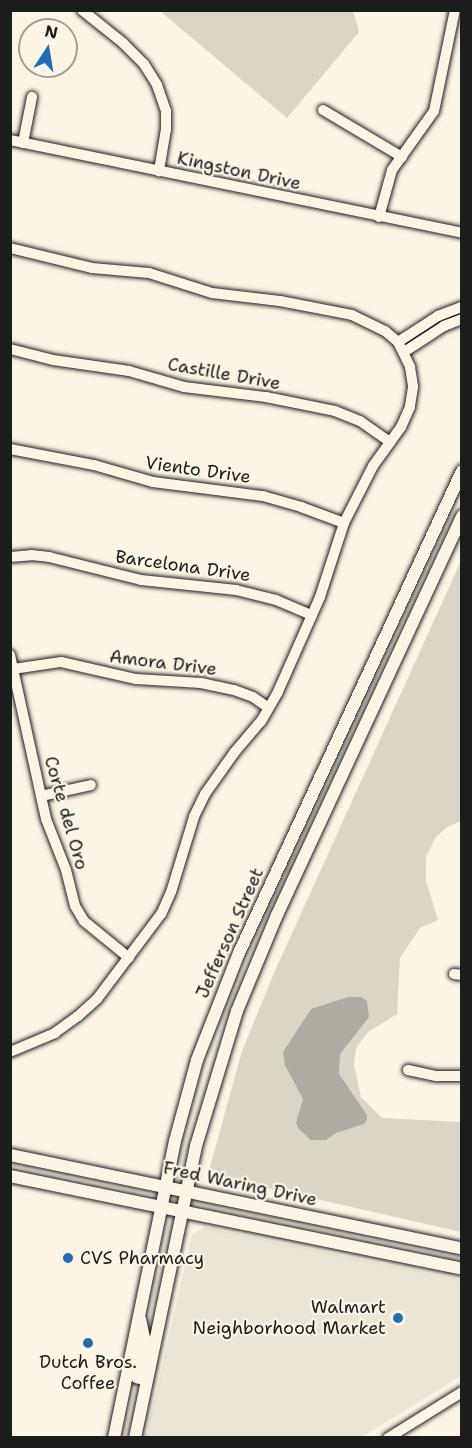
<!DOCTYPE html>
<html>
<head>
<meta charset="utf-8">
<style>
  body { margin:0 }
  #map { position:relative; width:472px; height:1448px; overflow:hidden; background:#fcf5e5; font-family:"Shantell Sans",sans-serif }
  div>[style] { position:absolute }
  .built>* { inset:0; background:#ebe5d6 }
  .green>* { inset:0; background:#dbd5c8 }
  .water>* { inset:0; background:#b0aba1 }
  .roads { filter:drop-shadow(0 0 2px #1c1c1c) drop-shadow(0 0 2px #1c1c1c) }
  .minor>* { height:10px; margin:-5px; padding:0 5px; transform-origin:5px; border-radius:5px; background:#fcf5e5 }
  .major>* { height:12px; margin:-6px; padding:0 6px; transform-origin:6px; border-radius:6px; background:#fcf5e5 }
  .dots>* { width:16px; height:16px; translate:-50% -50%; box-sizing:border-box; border:3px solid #fcf5e5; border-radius:50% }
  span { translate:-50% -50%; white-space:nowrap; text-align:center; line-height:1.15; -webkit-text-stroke:4.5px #fcf5e5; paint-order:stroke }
  .street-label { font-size:18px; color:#1c1c1c }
  .poi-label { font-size:18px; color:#1c1c1c }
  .left { translate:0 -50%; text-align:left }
  .right { translate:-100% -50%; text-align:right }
  .frame { position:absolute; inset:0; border:12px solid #1c1c1c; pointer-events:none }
  .north { position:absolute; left:18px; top:18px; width:60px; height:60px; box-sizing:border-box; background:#fcf5e5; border:2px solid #a29e95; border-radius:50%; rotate:12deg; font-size:16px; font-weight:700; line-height:24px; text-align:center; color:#1c1c1c }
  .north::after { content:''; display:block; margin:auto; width:21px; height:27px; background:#1f6fb2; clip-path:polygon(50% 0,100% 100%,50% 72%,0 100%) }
</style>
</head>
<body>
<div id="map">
  <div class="built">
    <div style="clip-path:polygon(204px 1227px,461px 1280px,461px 1376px,362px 1437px,146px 1437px,192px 1235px)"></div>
  </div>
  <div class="green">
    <div style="clip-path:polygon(160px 11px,353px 11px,359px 32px,287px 118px)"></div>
    <div style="clip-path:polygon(461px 561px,461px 821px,447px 827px,435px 838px,426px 857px,426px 881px,438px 920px,420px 928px,400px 958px,397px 1014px,368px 1032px,356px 1048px,354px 1064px,361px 1097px,382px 1118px,461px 1122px,461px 1232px,216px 1176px,210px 1167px,242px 1051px,274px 973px)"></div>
  </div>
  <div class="water">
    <div style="clip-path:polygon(348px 997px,361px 997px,367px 1001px,369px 1017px,340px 1054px,339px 1074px,367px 1115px,367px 1120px,364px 1124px,336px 1133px,326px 1140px,311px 1140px,298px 1128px,296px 1123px,303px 1099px,285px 1065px,283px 1052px,311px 1009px)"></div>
  </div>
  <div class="roads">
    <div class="minor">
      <div style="left:82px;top:10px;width:53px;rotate:38.8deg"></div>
      <div style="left:123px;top:43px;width:30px;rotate:45deg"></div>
      <div style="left:144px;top:64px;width:25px;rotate:58deg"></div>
      <div style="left:157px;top:85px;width:28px;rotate:71deg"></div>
      <div style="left:166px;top:111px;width:18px;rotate:90deg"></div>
      <div style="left:166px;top:129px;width:43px;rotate:99.5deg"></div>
      <div style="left:323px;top:110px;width:92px;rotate:30.7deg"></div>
      <div style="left:10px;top:140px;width:461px;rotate:11.6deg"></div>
      <div style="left:23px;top:143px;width:47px;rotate:-78.9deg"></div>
      <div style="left:379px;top:217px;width:49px;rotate:-74.5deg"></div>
      <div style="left:392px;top:170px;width:72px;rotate:-54.6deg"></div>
      <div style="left:434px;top:111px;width:103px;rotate:-78.3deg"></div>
      <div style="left:10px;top:248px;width:84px;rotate:13.7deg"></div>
      <div style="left:92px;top:268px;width:57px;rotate:5deg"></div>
      <div style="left:149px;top:273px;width:66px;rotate:17.6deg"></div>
      <div style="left:212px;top:293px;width:68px;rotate:6.7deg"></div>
      <div style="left:280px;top:301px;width:73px;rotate:11deg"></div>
      <div style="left:352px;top:315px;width:37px;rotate:26deg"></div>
      <div style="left:385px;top:331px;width:17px;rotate:40deg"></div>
      <div style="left:398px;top:342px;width:28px;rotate:64deg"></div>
      <div style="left:410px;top:367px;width:20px;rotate:81deg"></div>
      <div style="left:413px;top:387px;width:20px;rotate:99deg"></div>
      <div style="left:410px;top:407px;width:22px;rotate:114deg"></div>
      <div style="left:401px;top:427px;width:48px;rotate:125.7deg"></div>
      <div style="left:373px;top:466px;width:64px;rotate:117deg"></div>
      <div style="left:344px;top:523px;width:78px;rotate:108deg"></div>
      <div style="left:320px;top:597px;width:104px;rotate:113.9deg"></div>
      <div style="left:278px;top:692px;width:34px;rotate:120deg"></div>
      <div style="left:261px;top:721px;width:42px;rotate:130.2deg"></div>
      <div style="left:234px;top:753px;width:50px;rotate:125.3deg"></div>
      <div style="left:205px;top:794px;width:25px;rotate:116deg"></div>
      <div style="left:194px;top:817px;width:78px;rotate:107deg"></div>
      <div style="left:171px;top:892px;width:24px;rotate:114deg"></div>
      <div style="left:161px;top:914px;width:106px;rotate:127deg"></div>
      <div style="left:97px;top:999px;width:25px;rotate:138deg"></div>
      <div style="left:78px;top:1016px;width:29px;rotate:144deg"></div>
      <div style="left:55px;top:1033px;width:49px;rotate:157.1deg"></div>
      <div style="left:398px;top:342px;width:48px;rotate:-33deg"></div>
      <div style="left:438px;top:316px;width:26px;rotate:-21deg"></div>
      <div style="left:10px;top:349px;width:44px;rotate:14.3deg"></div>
      <div style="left:53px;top:360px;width:77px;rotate:8.2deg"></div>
      <div style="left:129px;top:371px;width:57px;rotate:16.2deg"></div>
      <div style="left:184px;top:387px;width:83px;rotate:7deg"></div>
      <div style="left:266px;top:397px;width:70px;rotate:11.5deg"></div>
      <div style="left:335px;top:411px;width:27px;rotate:22deg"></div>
      <div style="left:360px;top:421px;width:37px;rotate:35deg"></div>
      <div style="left:404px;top:352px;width:48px;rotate:-33deg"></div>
      <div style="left:444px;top:326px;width:19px;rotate:-21deg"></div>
      <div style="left:10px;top:449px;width:86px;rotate:10.8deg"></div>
      <div style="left:94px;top:465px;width:61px;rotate:16.1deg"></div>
      <div style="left:153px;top:482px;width:111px;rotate:7.3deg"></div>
      <div style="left:263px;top:496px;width:40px;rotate:16deg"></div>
      <div style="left:301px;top:507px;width:46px;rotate:20.4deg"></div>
      <div style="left:10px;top:557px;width:21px;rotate:-5deg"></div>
      <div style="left:31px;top:555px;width:18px;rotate:6deg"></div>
      <div style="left:49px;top:557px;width:95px;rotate:14deg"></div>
      <div style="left:141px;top:580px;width:96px;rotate:6deg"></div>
      <div style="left:236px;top:590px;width:41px;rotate:14deg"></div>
      <div style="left:276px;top:600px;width:39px;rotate:23deg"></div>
      <div style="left:10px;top:655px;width:168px;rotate:77.6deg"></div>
      <div style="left:46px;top:819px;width:55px;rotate:68.6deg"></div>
      <div style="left:66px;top:870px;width:37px;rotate:76deg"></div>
      <div style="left:75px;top:906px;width:17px;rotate:59deg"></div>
      <div style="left:84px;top:921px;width:58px;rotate:39.4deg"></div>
      <div style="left:13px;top:669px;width:49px;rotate:-8.3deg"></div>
      <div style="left:61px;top:662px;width:77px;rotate:12.8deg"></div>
      <div style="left:136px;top:679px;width:65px;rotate:3.5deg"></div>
      <div style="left:201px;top:683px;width:34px;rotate:12deg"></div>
      <div style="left:234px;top:690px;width:20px;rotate:20deg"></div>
      <div style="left:253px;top:697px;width:19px;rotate:35deg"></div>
      <div style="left:41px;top:796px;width:51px;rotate:-12.4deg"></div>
      <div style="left:454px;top:974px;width:8px;rotate:7deg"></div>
      <div style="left:408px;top:1070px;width:29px;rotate:12deg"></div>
      <div style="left:436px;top:1076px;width:26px"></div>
      <div style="left:388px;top:1438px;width:87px;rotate:-31.9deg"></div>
    </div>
    <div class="major">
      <div style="left:10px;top:1155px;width:462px;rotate:11.7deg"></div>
      <div style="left:10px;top:1176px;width:461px;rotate:11.6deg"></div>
      <div style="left:140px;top:1319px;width:19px;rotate:78deg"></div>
      <div style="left:144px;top:1338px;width:40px;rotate:100deg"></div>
      <div style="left:137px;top:1377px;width:10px;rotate:17deg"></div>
      <div style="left:114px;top:1438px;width:303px;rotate:-78.4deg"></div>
      <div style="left:175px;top:1141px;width:84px;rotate:-74.8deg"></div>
      <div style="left:197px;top:1060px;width:115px;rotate:-68.6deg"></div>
      <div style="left:239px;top:953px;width:531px;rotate:-65.17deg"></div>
      <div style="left:135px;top:1438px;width:298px;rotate:-78.2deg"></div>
      <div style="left:196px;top:1146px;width:141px;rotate:-73.1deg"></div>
      <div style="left:237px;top:1011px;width:104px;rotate:-67.4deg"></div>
      <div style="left:277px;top:915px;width:440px;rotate:-65.1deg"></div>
    </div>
  </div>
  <div class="dots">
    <div style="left:68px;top:1258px;background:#1f6fb2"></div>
    <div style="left:398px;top:1318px;background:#1f6fb2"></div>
    <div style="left:88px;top:1343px;background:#1f6fb2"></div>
  </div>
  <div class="street-label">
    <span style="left:239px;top:171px;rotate:12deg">Kingston Drive</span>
    <span style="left:224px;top:374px;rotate:10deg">Castille Drive</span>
    <span style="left:198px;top:470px;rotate:8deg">Viento Drive</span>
    <span style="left:183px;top:566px;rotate:8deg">Barcelona Drive</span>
    <span style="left:163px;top:663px;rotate:7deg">Amora Drive</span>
    <span style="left:66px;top:813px;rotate:74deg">Corte del Oro</span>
    <span style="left:230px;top:933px;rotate:-66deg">Jefferson Street</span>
    <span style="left:240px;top:1184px;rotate:12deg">Fred Waring Drive</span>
  </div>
  <div class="poi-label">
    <span class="left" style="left:80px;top:1258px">CVS Pharmacy</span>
    <span class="right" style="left:386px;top:1318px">Walmart<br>Neighborhood Market</span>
    <span style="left:88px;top:1373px">Dutch Bros.<br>Coffee</span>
  </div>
  <div class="frame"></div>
  <div class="north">N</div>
</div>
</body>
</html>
